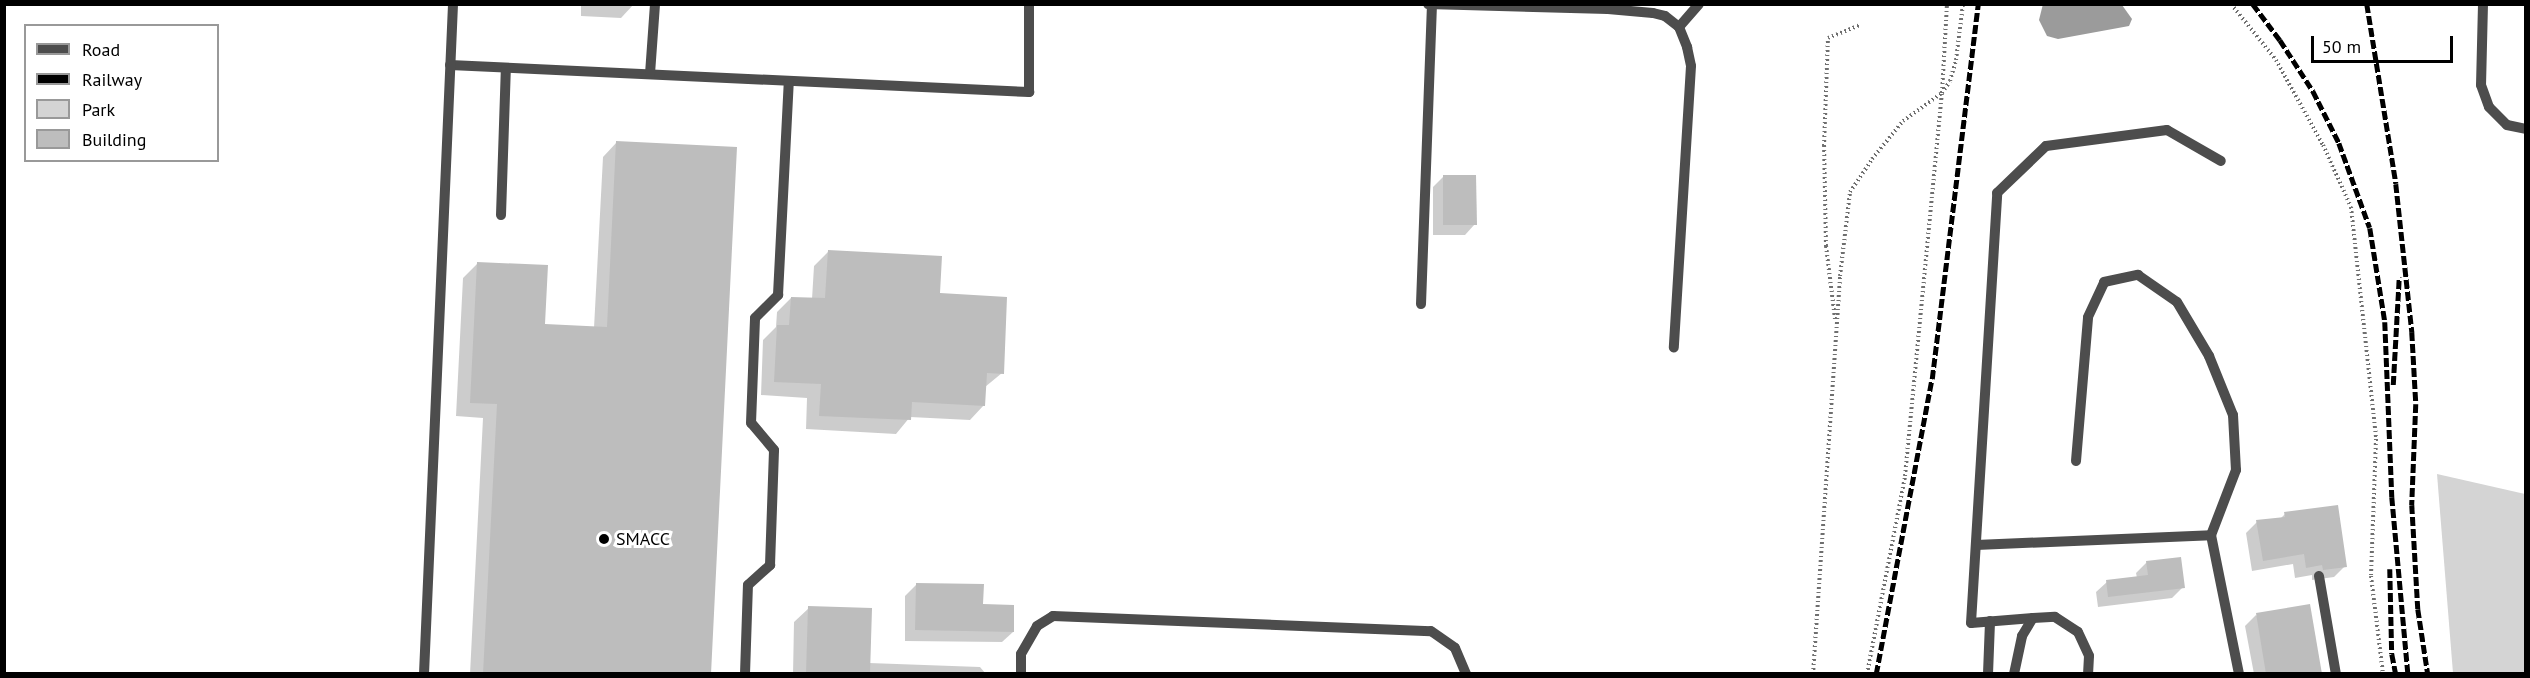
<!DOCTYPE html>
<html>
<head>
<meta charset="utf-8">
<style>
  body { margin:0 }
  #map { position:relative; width:2530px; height:678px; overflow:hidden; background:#fff; font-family:"PT Sans",sans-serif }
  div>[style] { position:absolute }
  .green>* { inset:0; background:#d4d4d4 }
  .water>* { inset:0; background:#9b9b9b }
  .shadow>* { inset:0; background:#0003 }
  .building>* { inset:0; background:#bdbdbd }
  .path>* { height:4px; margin-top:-2px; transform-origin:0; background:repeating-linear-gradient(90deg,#6f6f6f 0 1.5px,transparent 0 4.5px) }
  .minor>* { height:10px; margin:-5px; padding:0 5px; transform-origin:5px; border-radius:5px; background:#4d4d4d }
  .rail>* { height:4.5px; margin-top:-2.25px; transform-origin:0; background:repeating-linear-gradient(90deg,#000 0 9px,transparent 0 12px) }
  .dots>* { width:16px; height:16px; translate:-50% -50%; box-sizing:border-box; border:3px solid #fff; border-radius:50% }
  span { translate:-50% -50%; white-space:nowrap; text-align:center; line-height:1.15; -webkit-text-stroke:6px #fff; paint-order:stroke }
  .poi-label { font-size:18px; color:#000 }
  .left { translate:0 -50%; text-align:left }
  .frame { position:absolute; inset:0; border:6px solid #000; pointer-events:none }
  .legend { position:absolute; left:24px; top:24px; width:195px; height:138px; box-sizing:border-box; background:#fff; border:2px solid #999; margin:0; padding:8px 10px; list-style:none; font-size:18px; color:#000 }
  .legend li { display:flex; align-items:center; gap:12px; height:30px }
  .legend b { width:30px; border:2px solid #999 }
  .scale { position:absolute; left:2311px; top:36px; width:142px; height:27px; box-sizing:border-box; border:3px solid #000; border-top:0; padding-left:8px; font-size:18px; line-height:21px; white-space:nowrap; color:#000; -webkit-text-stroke:4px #fff; paint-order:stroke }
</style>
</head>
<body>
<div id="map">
  <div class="green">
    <div style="clip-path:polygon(2437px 474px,2525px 494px,2525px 673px,2453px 673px)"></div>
  </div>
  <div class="water">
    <div style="clip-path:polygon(2043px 4px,2122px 5px,2132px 19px,2129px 26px,2058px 39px,2047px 36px,2039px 20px)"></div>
  </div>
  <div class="shadow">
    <div style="clip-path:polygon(581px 4px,634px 4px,621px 18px,581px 16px)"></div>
    <div style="clip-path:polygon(617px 142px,710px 674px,470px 674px,483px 418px,456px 416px,463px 278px,478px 263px,543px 325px,594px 328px,603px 157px)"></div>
    <div style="clip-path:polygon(1444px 176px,1475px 224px,1465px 235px,1433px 235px,1433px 187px)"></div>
    <div style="clip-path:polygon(828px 252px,939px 295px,1002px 373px,985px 387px,984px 405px,970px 420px,910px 417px,896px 434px,806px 429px,807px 398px,761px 395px,763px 340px,776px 327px,777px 312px,791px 298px,812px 299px,814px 266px)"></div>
    <div style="clip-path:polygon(2285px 514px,2345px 566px,2334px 577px,2312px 580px,2312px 575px,2295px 578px,2293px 564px,2252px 571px,2246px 533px,2257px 522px,2280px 519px)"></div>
    <div style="clip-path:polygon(2147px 562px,2183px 587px,2172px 598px,2098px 607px,2096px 592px,2107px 582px,2137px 578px,2136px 573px)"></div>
    <div style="clip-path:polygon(916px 585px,982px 606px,1013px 632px,1002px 642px,905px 641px,905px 596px)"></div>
    <div style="clip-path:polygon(809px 608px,869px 663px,980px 667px,986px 674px,793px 674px,794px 622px)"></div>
    <div style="clip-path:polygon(2256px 615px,2320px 674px,2254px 674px,2245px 626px)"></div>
  </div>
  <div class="building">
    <div style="clip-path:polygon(616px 141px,737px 147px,711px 674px,483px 674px,497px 404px,470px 403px,477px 262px,548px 265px,545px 324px,607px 327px)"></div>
    <div style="clip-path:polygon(1443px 175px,1476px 175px,1477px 225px,1443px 225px)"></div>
    <div style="clip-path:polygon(828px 250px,942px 256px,940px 293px,1007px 297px,1004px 374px,987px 373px,985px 406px,912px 402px,911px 420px,819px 416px,821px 384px,774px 382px,777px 325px,789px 325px,791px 297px,825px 298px)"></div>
    <div style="clip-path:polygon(2338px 505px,2347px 567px,2323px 570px,2322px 565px,2306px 568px,2304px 554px,2263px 561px,2256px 520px,2285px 517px,2284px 512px)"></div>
    <div style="clip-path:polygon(2181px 557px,2185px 588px,2108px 597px,2106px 580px,2148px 575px,2146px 561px)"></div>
    <div style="clip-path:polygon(916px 583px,984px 584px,983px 604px,1014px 605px,1014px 632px,915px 630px)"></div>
    <div style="clip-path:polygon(2310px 604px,2322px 674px,2266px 674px,2256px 613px)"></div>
    <div style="clip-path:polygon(808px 606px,872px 608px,870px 674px,806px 674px)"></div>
  </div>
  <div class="path">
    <div style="left:2231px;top:4px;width:72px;rotate:51.2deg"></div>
    <div style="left:2276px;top:60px;width:97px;rotate:61.1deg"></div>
    <div style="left:2323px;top:145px;width:68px;rotate:65.7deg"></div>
    <div style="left:2351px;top:207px;width:233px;rotate:83.8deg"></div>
    <div style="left:2376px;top:439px;width:137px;rotate:92.1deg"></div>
    <div style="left:2371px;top:576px;width:99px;rotate:83deg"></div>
    <div style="left:1835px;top:319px;width:74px;rotate:-97deg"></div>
    <div style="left:1826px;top:246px;width:100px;rotate:-91.1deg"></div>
    <div style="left:1824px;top:146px;width:108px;rotate:-87.9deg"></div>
    <div style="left:1828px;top:38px;width:35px;rotate:-22deg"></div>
    <div style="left:1813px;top:674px;width:399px;rotate:-86.1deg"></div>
    <div style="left:1840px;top:276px;width:85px;rotate:-83.2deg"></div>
    <div style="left:1850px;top:192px;width:40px;rotate:-56deg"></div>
    <div style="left:1872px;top:159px;width:49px;rotate:-50.8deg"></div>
    <div style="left:1903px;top:121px;width:48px;rotate:-35.7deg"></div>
    <div style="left:1942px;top:93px;width:14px;rotate:-56deg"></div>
    <div style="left:1950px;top:81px;width:22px;rotate:-74deg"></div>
    <div style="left:1956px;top:60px;width:56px;rotate:-82.9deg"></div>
    <div style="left:1867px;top:674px;width:202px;rotate:-79.1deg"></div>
    <div style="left:1905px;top:476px;width:385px;rotate:-84.5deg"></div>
    <div style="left:1942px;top:93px;width:89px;rotate:-86.8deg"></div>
  </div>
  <div class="minor">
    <div style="left:1428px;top:4px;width:180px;rotate:1.6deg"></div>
    <div style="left:1608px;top:9px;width:45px;rotate:5.1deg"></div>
    <div style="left:1653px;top:13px;width:12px;rotate:14deg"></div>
    <div style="left:1665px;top:16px;width:18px;rotate:38deg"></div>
    <div style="left:1679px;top:27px;width:22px;rotate:68deg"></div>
    <div style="left:1687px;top:47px;width:19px;rotate:78deg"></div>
    <div style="left:1691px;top:66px;width:282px;rotate:93.5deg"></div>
    <div style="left:2483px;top:4px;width:81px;rotate:91.4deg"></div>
    <div style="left:2481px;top:85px;width:23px;rotate:70deg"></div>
    <div style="left:2489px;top:107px;width:25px;rotate:45deg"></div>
    <div style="left:2507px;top:125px;width:19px;rotate:12deg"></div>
    <div style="left:1679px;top:27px;width:30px;rotate:-49deg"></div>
    <div style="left:450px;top:65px;width:580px;rotate:2.67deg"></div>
    <div style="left:1029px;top:92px;width:88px;rotate:-90deg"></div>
    <div style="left:650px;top:74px;width:70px;rotate:-85.9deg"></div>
    <div style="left:501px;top:215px;width:147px;rotate:-88.1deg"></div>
    <div style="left:1421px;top:304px;width:299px;rotate:-87.9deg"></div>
    <div style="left:2076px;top:461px;width:144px;rotate:-85.2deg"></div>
    <div style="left:2088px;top:317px;width:38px;rotate:-65deg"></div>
    <div style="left:2104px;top:282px;width:35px;rotate:-12deg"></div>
    <div style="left:2138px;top:275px;width:47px;rotate:34.7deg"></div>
    <div style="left:2177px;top:302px;width:63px;rotate:59.3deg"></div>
    <div style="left:2209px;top:356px;width:64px;rotate:67.9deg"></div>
    <div style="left:2233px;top:415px;width:55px;rotate:86.9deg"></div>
    <div style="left:2236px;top:470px;width:70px;rotate:111deg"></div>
    <div style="left:2211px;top:535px;width:142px;rotate:78.6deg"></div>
    <div style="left:1976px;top:545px;width:235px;rotate:-2.4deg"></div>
    <div style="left:2319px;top:576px;width:99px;rotate:80.2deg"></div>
    <div style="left:2033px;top:618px;width:62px;rotate:175.4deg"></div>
    <div style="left:1971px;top:623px;width:431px;rotate:-86.5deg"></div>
    <div style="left:1997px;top:193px;width:68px;rotate:-43.8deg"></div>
    <div style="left:2046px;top:146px;width:122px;rotate:-7.5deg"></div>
    <div style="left:2167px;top:130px;width:62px;rotate:29.9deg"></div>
    <div style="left:424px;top:674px;width:671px;rotate:-87.52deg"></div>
    <div style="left:745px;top:674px;width:89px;rotate:-88.1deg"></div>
    <div style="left:748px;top:585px;width:30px;rotate:-42deg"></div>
    <div style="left:770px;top:565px;width:115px;rotate:-88deg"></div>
    <div style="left:774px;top:450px;width:35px;rotate:-130deg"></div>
    <div style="left:751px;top:423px;width:105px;rotate:-87.8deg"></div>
    <div style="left:755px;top:318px;width:33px;rotate:-45deg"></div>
    <div style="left:778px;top:295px;width:214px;rotate:-87.1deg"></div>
    <div style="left:1021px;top:674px;width:20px;rotate:-90deg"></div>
    <div style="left:1021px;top:654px;width:32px;rotate:-60deg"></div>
    <div style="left:1037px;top:626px;width:19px;rotate:-32deg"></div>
    <div style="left:1053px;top:616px;width:378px;rotate:2.3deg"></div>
    <div style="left:1431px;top:631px;width:29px;rotate:35deg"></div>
    <div style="left:1455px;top:648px;width:28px;rotate:67deg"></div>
    <div style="left:1988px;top:674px;width:53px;rotate:-87.8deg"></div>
    <div style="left:2014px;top:674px;width:39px;rotate:-78deg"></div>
    <div style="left:2022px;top:636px;width:21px;rotate:-59deg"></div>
    <div style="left:2033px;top:618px;width:22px;rotate:-3deg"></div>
    <div style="left:2055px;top:617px;width:27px;rotate:33deg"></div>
    <div style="left:2078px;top:632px;width:26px;rotate:65deg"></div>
    <div style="left:2089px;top:656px;width:18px;rotate:93deg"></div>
  </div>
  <div class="rail">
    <div style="left:2253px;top:4px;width:45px;rotate:53.1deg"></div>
    <div style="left:2280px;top:40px;width:61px;rotate:57.1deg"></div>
    <div style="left:2313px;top:91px;width:58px;rotate:63.4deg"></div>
    <div style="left:2339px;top:143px;width:90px;rotate:70deg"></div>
    <div style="left:2370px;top:228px;width:95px;rotate:80.9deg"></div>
    <div style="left:2385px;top:322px;width:175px;rotate:87.7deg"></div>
    <div style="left:2392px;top:497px;width:178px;rotate:84.8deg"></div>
    <div style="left:2367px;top:4px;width:182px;rotate:80.8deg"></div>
    <div style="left:2396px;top:184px;width:149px;rotate:83.8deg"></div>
    <div style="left:2412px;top:332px;width:72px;rotate:86.8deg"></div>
    <div style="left:2416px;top:404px;width:101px;rotate:92.3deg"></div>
    <div style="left:2412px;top:505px;width:104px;rotate:86.7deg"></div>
    <div style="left:2418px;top:609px;width:66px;rotate:81.3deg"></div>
    <div style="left:2393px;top:385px;width:108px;rotate:-86.8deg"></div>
    <div style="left:2390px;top:569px;width:85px;rotate:88.7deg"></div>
    <div style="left:2392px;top:654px;width:20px;rotate:79deg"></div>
    <div style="left:1876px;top:674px;width:300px;rotate:-79.3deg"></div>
    <div style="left:1932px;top:379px;width:378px;rotate:-83deg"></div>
  </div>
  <div class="dots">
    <div style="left:604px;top:539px;background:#000"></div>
  </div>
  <div class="poi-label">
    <span class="left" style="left:616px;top:539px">SMACC</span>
  </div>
  <div class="frame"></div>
  <ul class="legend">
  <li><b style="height:8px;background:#4d4d4d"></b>Road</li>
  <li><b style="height:8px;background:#000"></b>Railway</li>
  <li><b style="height:16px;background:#d4d4d4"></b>Park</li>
  <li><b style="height:16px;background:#bdbdbd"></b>Building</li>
  </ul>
  <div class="scale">50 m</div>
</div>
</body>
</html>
